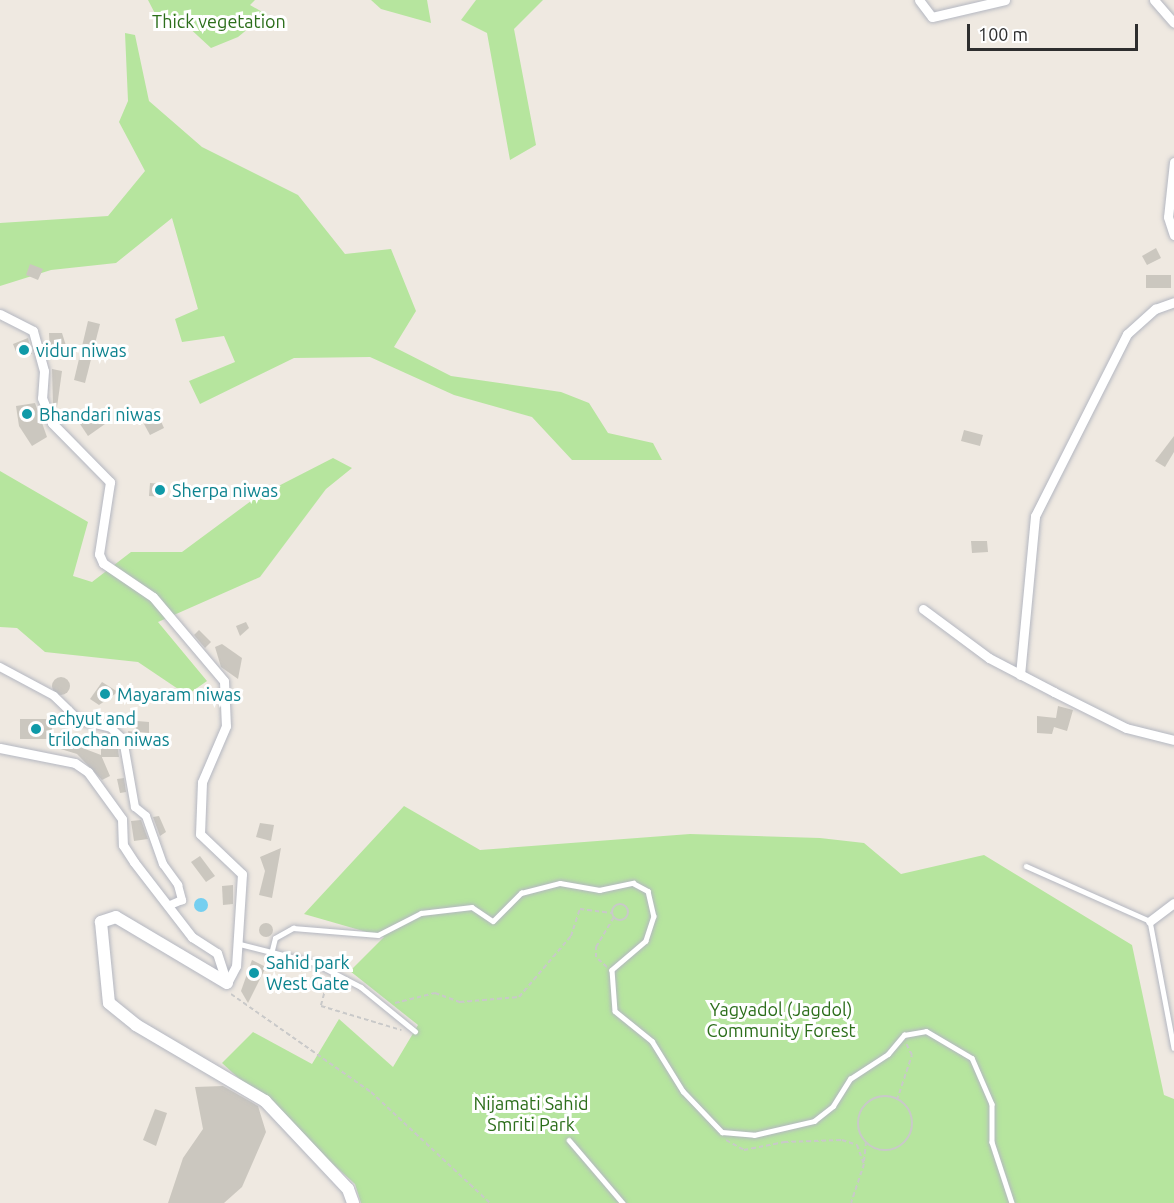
<!DOCTYPE html>
<html>
<head>
<meta charset="utf-8">
<style>
  body { margin:0 }
  #map { position:relative; width:1174px; height:1203px; overflow:hidden; background:#efe9e1; font-family:Ubuntu,sans-serif }
  div>[style] { position:absolute }
  .green>* { inset:0; background:#b6e59e }
  .water>* { inset:0; background:#75cff0 }
  .round { border-radius:50% }
  .building>* { inset:0; background:#cbc7bf }
  .path>* { height:2px; margin-top:-1px; transform-origin:0; background:repeating-linear-gradient(90deg,#c9c9c9 0 4.5px,transparent 0 7.5px) }
  .path>.ring { margin:-1px; padding:0; box-sizing:content-box; background:none; border:2px solid #c9c9c9; border-radius:50% }
  .roads { filter:drop-shadow(0 0 2px #b4b7c1) drop-shadow(0 0 2px #b4b7c1) }
  .service>* { height:4.5px; margin:-2.25px; padding:0 2.25px; transform-origin:2.25px; border-radius:2.25px; background:#fff }
  .pedestrian>* { height:8px; margin:-4px; padding:0 4px; transform-origin:4px; border-radius:4px; background:#fff }
  .minor>* { height:9px; margin:-4.5px; padding:0 4.5px; transform-origin:4.5px; border-radius:4.5px; background:#fff }
  .tertiary>* { height:12px; margin:-6px; padding:0 6px; transform-origin:6px; border-radius:6px; background:#fff }
  .dots>* { width:16px; height:16px; translate:-50% -50%; box-sizing:border-box; border:3px solid #fff; border-radius:50% }
  span { translate:-50% -50%; white-space:nowrap; text-align:center; line-height:1.15; -webkit-text-stroke:6px #fff; paint-order:stroke }
  .park-label { font-size:18px; color:#2c6e1b }
  .culture-label { font-size:18px; color:#0d838f }
  .left { translate:0 -50%; text-align:left }
  .scale { position:absolute; left:967px; top:24px; width:171px; height:27px; box-sizing:border-box; border:3px solid #2e2e2e; border-top:0; padding-left:8px; font-size:18px; line-height:21px; white-space:nowrap; color:#2e2e2e; -webkit-text-stroke:4px #fff; paint-order:stroke }
</style>
</head>
<body>
<div id="map">
  <div class="green">
    <div style="clip-path:polygon(148px 0,255px 0,250px 5px,266px 14px,238px 37px,211px 48px,185px 24px,163px 29px)"></div>
    <div style="clip-path:polygon(371px 0,427px 0,431px 23px,381px 9px)"></div>
    <div style="clip-path:polygon(476px 0,543px 0,514px 29px,536px 145px,510px 160px,487px 33px,461px 20px)"></div>
    <div style="clip-path:polygon(125px 33px,135px 35px,149px 101px,202px 147px,298px 195px,345px 254px,391px 249px,416px 311px,394px 347px,451px 376px,561px 392px,589px 403px,608px 433px,653px 443px,662px 460px,572px 460px,532px 417px,454px 395px,370px 357px,294px 358px,200px 404px,189px 381px,235px 362px,224px 336px,182px 342px,175px 319px,198px 309px,172px 218px,116px 263px,51px 270px,0 286px,0 223px,108px 216px,145px 171px,119px 122px,128px 101px)"></div>
    <div style="clip-path:polygon(333px 458px,352px 468px,326px 489px,260px 577px,158px 622px,207px 681px,187px 695px,138px 662px,45px 652px,17px 628px,0 627px,0 471px,88px 522px,73px 576px,92px 582px,131px 552px,182px 552px,255px 498px)"></div>
    <div style="clip-path:polygon(404px 806px,480px 850px,690px 834px,820px 838px,864px 843px,901px 874px,984px 855px,1132px 945px,1164px 1095px,1174px 1099px,1174px 1203px,361px 1203px,355px 1184px,222px 1063px,253px 1032px,312px 1064px,339px 1019px,393px 1067px,418px 1025px,350px 971px,384px 937px,304px 914px)"></div>
  </div>
  <div class="water">
    <div class="round" style="left:194px;top:898px;width:14px;height:14px"></div>
  </div>
  <div class="building">
    <div style="clip-path:polygon(1156px 248px,1161px 258px,1147px 265px,1142px 256px)"></div>
    <div style="clip-path:polygon(30px 264px,43px 269px,38px 280px,26px 275px)"></div>
    <div style="clip-path:polygon(1146px 275px,1171px 275px,1171px 288px,1146px 288px)"></div>
    <div style="clip-path:polygon(88px 321px,100px 324px,85px 383px,74px 380px)"></div>
    <div style="clip-path:polygon(49px 333px,62px 333px,68px 352px,50px 353px)"></div>
    <div style="clip-path:polygon(28px 338px,32px 354px,17px 354px,13px 344px)"></div>
    <div style="clip-path:polygon(52px 369px,62px 371px,57px 407px,53px 406px)"></div>
    <div style="clip-path:polygon(35px 403px,47px 437px,32px 446px,19px 426px,16px 406px)"></div>
    <div style="clip-path:polygon(96px 412px,105px 424px,88px 436px,80px 424px)"></div>
    <div style="clip-path:polygon(159px 417px,164px 428px,150px 435px,144px 424px)"></div>
    <div style="clip-path:polygon(964px 430px,983px 435px,980px 446px,961px 441px)"></div>
    <div style="clip-path:polygon(1174px 436px,1174px 452px,1165px 467px,1155px 461px)"></div>
    <div style="clip-path:polygon(150px 483px,164px 484px,163px 497px,149px 496px)"></div>
    <div style="clip-path:polygon(971px 541px,987px 541px,988px 552px,972px 553px)"></div>
    <div style="clip-path:polygon(246px 622px,249px 628px,240px 636px,236px 626px)"></div>
    <div style="clip-path:polygon(199px 630px,211px 642px,205px 648px,194px 635px)"></div>
    <div style="clip-path:polygon(222px 644px,242px 658px,238px 679px,221px 667px,215px 647px)"></div>
    <div class="round" style="left:52px;top:677px;width:18px;height:18px"></div>
    <div style="clip-path:polygon(102px 682px,118px 692px,99px 705px,90px 699px)"></div>
    <div style="clip-path:polygon(1058px 706px,1073px 710px,1067px 731px,1054px 727px,1052px 734px,1037px 733px,1037px 716px,1056px 718px)"></div>
    <div style="clip-path:polygon(20px 719px,52px 719px,52px 739px,20px 739px)"></div>
    <div style="clip-path:polygon(137px 721px,149px 722px,149px 733px,140px 732px,140px 744px,130px 743px,128px 731px,136px 732px)"></div>
    <div style="clip-path:polygon(56px 738px,101px 755px,110px 776px,102px 780px,77px 754px,54px 747px)"></div>
    <div style="clip-path:polygon(101px 740px,117px 742px,119px 757px,101px 757px)"></div>
    <div style="clip-path:polygon(124px 778px,126px 792px,120px 793px,117px 779px)"></div>
    <div style="clip-path:polygon(159px 816px,166px 832px,160px 836px,153px 817px)"></div>
    <div style="clip-path:polygon(141px 820px,148px 839px,134px 841px,131px 821px)"></div>
    <div style="clip-path:polygon(260px 823px,274px 825px,271px 841px,256px 837px)"></div>
    <div style="clip-path:polygon(281px 848px,272px 898px,259px 895px,265px 871px,260px 857px)"></div>
    <div style="clip-path:polygon(200px 856px,215px 876px,206px 882px,191px 862px)"></div>
    <div style="clip-path:polygon(233px 885px,233px 904px,223px 905px,222px 886px)"></div>
    <div class="round" style="left:259px;top:923px;width:14px;height:14px"></div>
    <div style="clip-path:polygon(252px 960px,266px 967px,248px 1003px,241px 991px)"></div>
    <div style="clip-path:polygon(223px 1086px,258px 1106px,266px 1132px,242px 1187px,224px 1203px,168px 1203px,183px 1158px,203px 1129px,195px 1087px)"></div>
    <div style="clip-path:polygon(155px 1109px,167px 1113px,156px 1146px,143px 1140px)"></div>
  </div>
  <div class="path">
    <div class="ring" style="left:612px;top:904px;width:14px;height:14px"></div>
    <div style="left:607px;top:967px;width:15px;rotate:-138deg"></div>
    <div style="left:596px;top:957px;width:10px;rotate:-90deg"></div>
    <div style="left:596px;top:947px;width:35px;rotate:-59deg"></div>
    <div style="left:328px;top:979px;width:28px;rotate:105deg"></div>
    <div style="left:321px;top:1006px;width:84px;rotate:16.7deg"></div>
    <div style="left:231px;top:994px;width:171px;rotate:35deg"></div>
    <div style="left:371px;top:1092px;width:163px;rotate:43deg"></div>
    <div style="left:395px;top:1003px;width:41px;rotate:-14deg"></div>
    <div style="left:435px;top:993px;width:27px;rotate:20deg"></div>
    <div style="left:460px;top:1002px;width:59px;rotate:-4.8deg"></div>
    <div style="left:519px;top:997px;width:80px;rotate:-49.6deg"></div>
    <div style="left:571px;top:936px;width:28px;rotate:-72deg"></div>
    <div style="left:580px;top:909px;width:32px;rotate:7deg"></div>
    <div class="ring" style="left:858px;top:1096px;width:52px;height:52px"></div>
    <div style="left:897px;top:1100px;width:47px;rotate:-71.6deg"></div>
    <div style="left:912px;top:1055px;width:13px;rotate:-117deg"></div>
    <div style="left:726px;top:1140px;width:21px;rotate:29deg"></div>
    <div style="left:744px;top:1150px;width:41px;rotate:-11.3deg"></div>
    <div style="left:784px;top:1142px;width:58px;rotate:-2deg"></div>
    <div style="left:842px;top:1140px;width:16px;rotate:18deg"></div>
    <div style="left:857px;top:1145px;width:20px;rotate:70deg"></div>
    <div style="left:864px;top:1164px;width:41px;rotate:108.4deg"></div>
    <div style="left:864px;top:1161px;width:18px;rotate:-84deg"></div>
  </div>
  <div class="roads">
    <div class="service">
      <div style="left:1026px;top:866px;width:136px;rotate:23.9deg"></div>
      <div style="left:1150px;top:921px;width:129px;rotate:79.3deg"></div>
      <div style="left:236px;top:943px;width:81px;rotate:14.2deg"></div>
      <div style="left:315px;top:963px;width:52px;rotate:27.6deg"></div>
      <div style="left:361px;top:987px;width:70px;rotate:39.2deg"></div>
      <div style="left:271px;top:954px;width:16px;rotate:-76deg"></div>
      <div style="left:275px;top:938px;width:21px;rotate:-29deg"></div>
      <div style="left:293px;top:928px;width:85px;rotate:4.7deg"></div>
      <div style="left:378px;top:935px;width:48px;rotate:-27.1deg"></div>
      <div style="left:421px;top:913px;width:51px;rotate:-6.7deg"></div>
      <div style="left:472px;top:907px;width:25px;rotate:34deg"></div>
      <div style="left:493px;top:921px;width:40px;rotate:-45deg"></div>
      <div style="left:521px;top:893px;width:40px;rotate:-14.4deg"></div>
      <div style="left:560px;top:883px;width:40px;rotate:10deg"></div>
      <div style="left:599px;top:890px;width:35px;rotate:-12deg"></div>
      <div style="left:633px;top:883px;width:17px;rotate:28deg"></div>
      <div style="left:648px;top:891px;width:26px;rotate:77deg"></div>
      <div style="left:654px;top:916px;width:26px;rotate:108deg"></div>
      <div style="left:646px;top:941px;width:45px;rotate:139.5deg"></div>
      <div style="left:612px;top:970px;width:41px;rotate:85.8deg"></div>
      <div style="left:615px;top:1011px;width:48px;rotate:39deg"></div>
      <div style="left:652px;top:1041px;width:59px;rotate:58.2deg"></div>
      <div style="left:683px;top:1091px;width:57px;rotate:46.4deg"></div>
      <div style="left:722px;top:1132px;width:32px;rotate:5deg"></div>
      <div style="left:754px;top:1135px;width:62px;rotate:-13.1deg"></div>
      <div style="left:814px;top:1121px;width:24px;rotate:-38deg"></div>
      <div style="left:833px;top:1106px;width:32px;rotate:-58deg"></div>
      <div style="left:850px;top:1079px;width:45px;rotate:-33.3deg"></div>
      <div style="left:888px;top:1054px;width:25px;rotate:-50deg"></div>
      <div style="left:904px;top:1035px;width:22px;rotate:-10deg"></div>
      <div style="left:926px;top:1031px;width:53px;rotate:30.4deg"></div>
      <div style="left:972px;top:1058px;width:50px;rotate:66.5deg"></div>
      <div style="left:992px;top:1104px;width:38px;rotate:90deg"></div>
      <div style="left:992px;top:1142px;width:64px;rotate:71.8deg"></div>
      <div style="left:569px;top:1140px;width:83px;rotate:49.4deg"></div>
    </div>
    <div class="pedestrian">
      <div style="left:0;top:667px;width:61px;rotate:28.2deg"></div>
      <div style="left:54px;top:696px;width:35px;rotate:44deg"></div>
      <div style="left:79px;top:720px;width:33px;rotate:14deg"></div>
      <div style="left:111px;top:728px;width:16px;rotate:43deg"></div>
      <div style="left:123px;top:739px;width:69px;rotate:80deg"></div>
      <div style="left:135px;top:807px;width:14px;rotate:39deg"></div>
      <div style="left:146px;top:816px;width:51px;rotate:70.5deg"></div>
      <div style="left:163px;top:864px;width:26px;rotate:54deg"></div>
      <div style="left:178px;top:885px;width:16px;rotate:75deg"></div>
      <div style="left:182px;top:900px;width:15px;rotate:157deg"></div>
    </div>
    <div class="minor">
      <div style="left:919px;top:0;width:21px;rotate:53deg"></div>
      <div style="left:932px;top:17px;width:75px;rotate:-13.1deg"></div>
      <div style="left:1154px;top:0;width:30px;rotate:49deg"></div>
      <div style="left:1174px;top:162px;width:55px;rotate:96.2deg"></div>
      <div style="left:1168px;top:217px;width:19px;rotate:72deg"></div>
      <div style="left:0;top:314px;width:37px;rotate:27deg"></div>
      <div style="left:33px;top:331px;width:41px;rotate:74.6deg"></div>
      <div style="left:44px;top:371px;width:27px;rotate:94deg"></div>
      <div style="left:42px;top:398px;width:27px;rotate:68deg"></div>
      <div style="left:52px;top:423px;width:83px;rotate:45.5deg"></div>
      <div style="left:110px;top:482px;width:73px;rotate:98.7deg"></div>
      <div style="left:99px;top:554px;width:10px;rotate:66deg"></div>
      <div style="left:103px;top:563px;width:60px;rotate:34.2deg"></div>
      <div style="left:153px;top:597px;width:110px;rotate:49.8deg"></div>
      <div style="left:224px;top:681px;width:45px;rotate:87.5deg"></div>
      <div style="left:226px;top:726px;width:61px;rotate:113.2deg"></div>
      <div style="left:202px;top:782px;width:52px;rotate:92.2deg"></div>
      <div style="left:200px;top:834px;width:58px;rotate:43.6deg"></div>
      <div style="left:242px;top:874px;width:92px;rotate:93.7deg"></div>
      <div style="left:236px;top:966px;width:19px;rotate:118deg"></div>
      <div style="left:923px;top:609px;width:82px;rotate:36.6deg"></div>
      <div style="left:989px;top:658px;width:73px;rotate:27.6deg"></div>
      <div style="left:1054px;top:692px;width:80px;rotate:26.6deg"></div>
      <div style="left:1126px;top:728px;width:49px;rotate:14deg"></div>
      <div style="left:1020px;top:675px;width:160px;rotate:-84.6deg"></div>
      <div style="left:1035px;top:516px;width:204px;rotate:-63.2deg"></div>
      <div style="left:1127px;top:334px;width:38px;rotate:-42deg"></div>
      <div style="left:1155px;top:309px;width:20px;rotate:-20deg"></div>
      <div style="left:0;top:748px;width:76px;rotate:11.3deg"></div>
      <div style="left:75px;top:763px;width:16px;rotate:35deg"></div>
      <div style="left:88px;top:772px;width:58px;rotate:54.1deg"></div>
      <div style="left:122px;top:819px;width:26px;rotate:88deg"></div>
      <div style="left:123px;top:845px;width:20px;rotate:57deg"></div>
      <div style="left:134px;top:862px;width:95px;rotate:52.3deg"></div>
      <div style="left:192px;top:937px;width:30px;rotate:33deg"></div>
      <div style="left:217px;top:953px;width:32px;rotate:72deg"></div>
      <div style="left:1150px;top:921px;width:30px;rotate:-37deg"></div>
    </div>
    <div class="tertiary">
      <div style="left:227px;top:983px;width:129px;rotate:-149.3deg"></div>
      <div style="left:116px;top:917px;width:16px;rotate:162deg"></div>
      <div style="left:101px;top:922px;width:81px;rotate:84.4deg"></div>
      <div style="left:109px;top:1003px;width:35px;rotate:39deg"></div>
      <div style="left:136px;top:1025px;width:150px;rotate:30.5deg"></div>
      <div style="left:265px;top:1101px;width:121px;rotate:46.7deg"></div>
      <div style="left:348px;top:1189px;width:15px;rotate:70deg"></div>
    </div>
  </div>
  <div class="dots">
    <div style="left:24px;top:350px;background:#0f9aa8"></div>
    <div style="left:27px;top:414px;background:#0f9aa8"></div>
    <div style="left:160px;top:490px;background:#0f9aa8"></div>
    <div style="left:105px;top:694px;background:#0f9aa8"></div>
    <div style="left:36px;top:729px;background:#0f9aa8"></div>
    <div style="left:254px;top:973px;background:#0f9aa8"></div>
  </div>
  <div class="park-label">
    <span style="left:219px;top:21px">Thick vegetation</span>
    <span style="left:781px;top:1020px">Yagyadol (Jagdol)<br>Community Forest</span>
    <span style="left:531px;top:1114px">Nijamati Sahid<br>Smriti Park</span>
  </div>
  <div class="culture-label">
    <span class="left" style="left:36px;top:350px">vidur niwas</span>
    <span class="left" style="left:39px;top:414px">Bhandari niwas</span>
    <span class="left" style="left:172px;top:490px">Sherpa niwas</span>
    <span class="left" style="left:117px;top:694px">Mayaram niwas</span>
    <span class="left" style="left:48px;top:729px">achyut and<br>trilochan niwas</span>
    <span class="left" style="left:266px;top:973px">Sahid park<br>West Gate</span>
  </div>
  <div class="scale">100 m</div>
</div>
</body>
</html>
